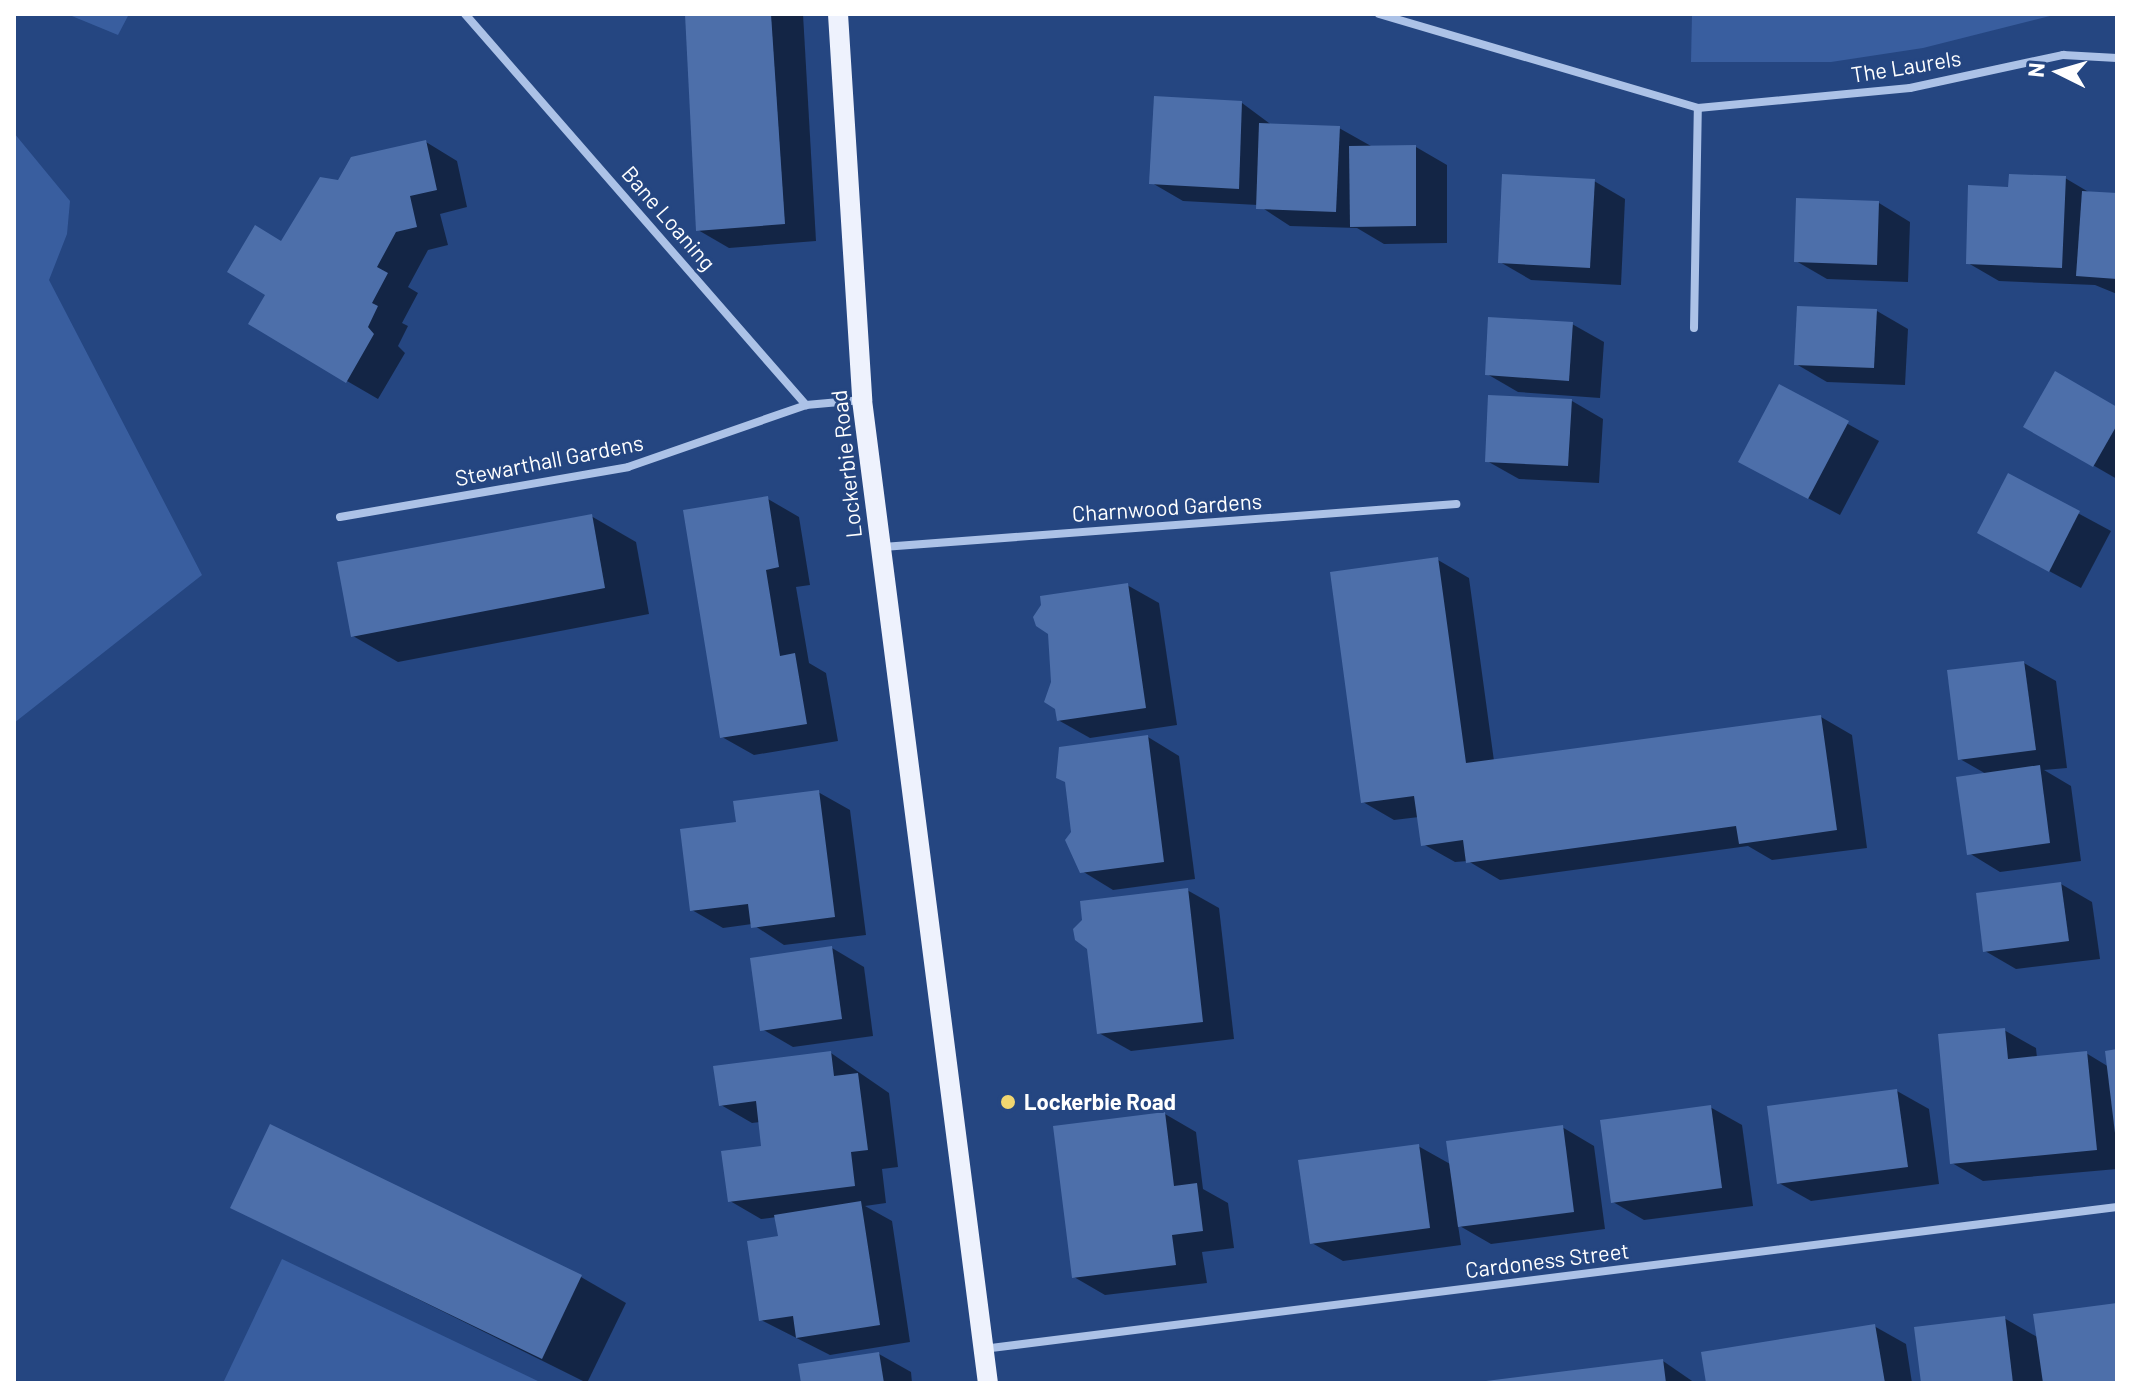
<!DOCTYPE html>
<html>
<head>
<meta charset="utf-8">
<style>
  body { margin:0 }
  #map { position:relative; width:2131px; height:1397px; overflow:hidden; background:#254681; font-family:Barlow,sans-serif }
  div>[style] { position:absolute }
  .green>* { inset:0; background:#395e9f }
  .shadow>* { inset:0; background:#0007 }
  .building>* { inset:0; background:#4d6faa }
  .street>* { height:8px; margin:-4px; padding:0 4px; transform-origin:4px; border-radius:4px; background:#acc2e7 }
  .primary>* { height:20px; margin:-10px; padding:0 10px; transform-origin:10px; border-radius:10px; background:#eef2fd }
  .dots>* { width:22px; height:22px; translate:-50% -50%; box-sizing:border-box; border:4px solid #254681; border-radius:50% }
  span { translate:-50% -50%; white-space:nowrap; text-align:center; line-height:1.15; -webkit-text-stroke:6px #254681; paint-order:stroke }
  .street-label { font-size:22px; color:#fff }
  .poi-label { font-size:22px; color:#fff; font-weight:700 }
  .left { translate:0 -50%; text-align:left }
  .frame { position:absolute; inset:0; border:16px solid #fff; pointer-events:none }
  .north { position:absolute; left:2019px; top:32px; width:80px; height:80px; -webkit-text-stroke:6px #254681; paint-order:stroke; rotate:275deg; font-size:22px; font-weight:700; line-height:32px; text-align:center; color:#fff }
  .north::after { content:''; display:block; margin:auto; width:28px; height:36px; background:#fff; clip-path:polygon(50% 0,100% 100%,50% 72%,0 100%) }
</style>
</head>
<body>
<div id="map">
  <div class="green">
    <div style="clip-path:polygon(67px 14px,129px 14px,118px 35px)"></div>
    <div style="clip-path:polygon(1692px 14px,2058px 14px,1923px 48px,1831px 62px,1691px 62px)"></div>
    <div style="clip-path:polygon(14px 133px,70px 201px,67px 234px,49px 280px,202px 575px,14px 723px)"></div>
    <div style="clip-path:polygon(282px 1259px,542px 1383px,223px 1383px)"></div>
  </div>
  <div class="shadow">
    <div style="clip-path:polygon(687px 14px,803px 14px,816px 241px,729px 248px,698px 230px)"></div>
    <div style="clip-path:polygon(1242px 103px,1273px 126px,1339px 128px,1371px 146px,1416px 147px,1447px 165px,1447px 243px,1384px 244px,1357px 228px,1290px 226px,1258px 205px,1183px 201px,1152px 183px)"></div>
    <div style="clip-path:polygon(426px 142px,457px 161px,467px 207px,440px 214px,448px 245px,428px 250px,408px 287px,418px 293px,402px 323px,408px 326px,398px 346px,405px 353px,378px 399px,347px 381px,268px 294px,282px 243px,339px 183px)"></div>
    <div style="clip-path:polygon(2065px 178px,2092px 194px,2117px 195px,2117px 294px,2095px 285px,1999px 281px,1968px 263px,2010px 189px)"></div>
    <div style="clip-path:polygon(1594px 181px,1625px 199px,1621px 285px,1531px 280px,1500px 262px)"></div>
    <div style="clip-path:polygon(1879px 203px,1910px 222px,1908px 282px,1827px 279px,1796px 261px)"></div>
    <div style="clip-path:polygon(1877px 311px,1908px 329px,1905px 385px,1827px 382px,1796px 364px)"></div>
    <div style="clip-path:polygon(1572px 324px,1604px 342px,1600px 398px,1518px 392px,1487px 374px)"></div>
    <div style="clip-path:polygon(1780px 387px,1879px 441px,1840px 515px,1772px 479px)"></div>
    <div style="clip-path:polygon(1572px 401px,1603px 419px,1599px 483px,1519px 479px,1487px 461px)"></div>
    <div style="clip-path:polygon(2117px 409px,2117px 479px,2025px 426px)"></div>
    <div style="clip-path:polygon(2009px 476px,2111px 531px,2081px 588px,2011px 551px)"></div>
    <div style="clip-path:polygon(768px 499px,799px 517px,810px 585px,796px 587px,809px 663px,826px 673px,838px 741px,754px 755px,722px 737px)"></div>
    <div style="clip-path:polygon(591px 516px,636px 542px,649px 614px,398px 662px,353px 636px)"></div>
    <div style="clip-path:polygon(1438px 560px,1469px 578px,1494px 761px,1821px 717px,1852px 735px,1867px 848px,1772px 860px,1748px 846px,1500px 880px,1468px 861px,1455px 862px,1423px 844px,1419px 817px,1394px 820px,1363px 802px)"></div>
    <div style="clip-path:polygon(1127px 585px,1159px 603px,1177px 725px,1090px 738px,1058px 720px,1050px 633px)"></div>
    <div style="clip-path:polygon(2024px 663px,2056px 681px,2067px 768px,2044px 770px,2071px 786px,2081px 861px,2000px 872px,1969px 853px,1988px 775px,1960px 759px)"></div>
    <div style="clip-path:polygon(1148px 737px,1179px 756px,1195px 879px,1113px 890px,1082px 871px)"></div>
    <div style="clip-path:polygon(818px 792px,850px 810px,866px 935px,784px 945px,752px 924px,723px 928px,692px 910px,738px 823px)"></div>
    <div style="clip-path:polygon(2061px 884px,2092px 902px,2100px 959px,2016px 969px,1985px 951px)"></div>
    <div style="clip-path:polygon(1187px 890px,1219px 908px,1234px 1039px,1131px 1051px,1099px 1033px)"></div>
    <div style="clip-path:polygon(832px 948px,864px 967px,873px 1036px,793px 1047px,762px 1029px)"></div>
    <div style="clip-path:polygon(2004px 1030px,2036px 1048px,2037px 1058px,2086px 1053px,2109px 1067px,2117px 1051px,2117px 1169px,1983px 1181px,1952px 1163px)"></div>
    <div style="clip-path:polygon(831px 1053px,889px 1093px,898px 1167px,882px 1169px,886px 1203px,865px 1206px,892px 1221px,910px 1342px,830px 1355px,761px 1320px,780px 1238px,777px 1217px,761px 1219px,730px 1201px,763px 1148px,760px 1122px,752px 1123px,721px 1105px)"></div>
    <div style="clip-path:polygon(1897px 1091px,1929px 1109px,1939px 1184px,1811px 1201px,1779px 1183px)"></div>
    <div style="clip-path:polygon(1710px 1107px,1742px 1125px,1753px 1206px,1644px 1220px,1613px 1202px)"></div>
    <div style="clip-path:polygon(1165px 1114px,1196px 1132px,1203px 1189px,1228px 1203px,1234px 1248px,1202px 1252px,1207px 1283px,1105px 1295px,1074px 1277px)"></div>
    <div style="clip-path:polygon(1562px 1127px,1594px 1146px,1605px 1229px,1491px 1244px,1458px 1225px,1461px 1245px,1343px 1261px,1312px 1243px,1418px 1146px,1452px 1165px)"></div>
    <div style="clip-path:polygon(232px 1207px,581px 1277px,626px 1303px,587px 1383px)"></div>
    <div style="clip-path:polygon(2117px 1305px,2117px 1383px,1923px 1383px,2004px 1318px,2039px 1338px)"></div>
    <div style="clip-path:polygon(1874px 1326px,1906px 1344px,1912px 1383px,1708px 1383px)"></div>
    <div style="clip-path:polygon(879px 1354px,911px 1372px,912px 1383px,803px 1383px)"></div>
    <div style="clip-path:polygon(1663px 1361px,1695px 1383px,1486px 1383px)"></div>
  </div>
  <div class="building">
    <div style="clip-path:polygon(685px 14px,771px 14px,785px 224px,696px 231px)"></div>
    <div style="clip-path:polygon(1154px 96px,1242px 101px,1239px 189px,1149px 184px)"></div>
    <div style="clip-path:polygon(1259px 123px,1340px 126px,1336px 212px,1256px 209px)"></div>
    <div style="clip-path:polygon(426px 140px,437px 190px,410px 196px,417px 227px,396px 232px,377px 267px,388px 273px,372px 303px,378px 306px,368px 327px,374px 334px,346px 383px,248px 324px,265px 295px,227px 272px,255px 225px,281px 241px,320px 177px,338px 180px,351px 157px)"></div>
    <div style="clip-path:polygon(1416px 145px,1416px 226px,1350px 227px,1349px 146px)"></div>
    <div style="clip-path:polygon(1502px 174px,1595px 179px,1590px 268px,1498px 263px)"></div>
    <div style="clip-path:polygon(2009px 174px,2066px 176px,2062px 268px,1966px 264px,1968px 185px,2008px 187px)"></div>
    <div style="clip-path:polygon(2082px 191px,2117px 193px,2117px 279px,2076px 276px)"></div>
    <div style="clip-path:polygon(1796px 198px,1879px 201px,1877px 265px,1794px 262px)"></div>
    <div style="clip-path:polygon(1797px 306px,1877px 309px,1874px 368px,1794px 365px)"></div>
    <div style="clip-path:polygon(1488px 317px,1573px 322px,1569px 381px,1485px 375px)"></div>
    <div style="clip-path:polygon(2055px 371px,2117px 407px,2117px 425px,2093px 467px,2023px 427px)"></div>
    <div style="clip-path:polygon(1779px 384px,1849px 421px,1808px 499px,1738px 462px)"></div>
    <div style="clip-path:polygon(1488px 395px,1572px 399px,1568px 466px,1485px 462px)"></div>
    <div style="clip-path:polygon(2008px 473px,2080px 511px,2049px 572px,1977px 533px)"></div>
    <div style="clip-path:polygon(768px 496px,779px 567px,766px 570px,780px 656px,795px 653px,807px 724px,720px 738px,683px 510px)"></div>
    <div style="clip-path:polygon(592px 514px,605px 588px,351px 637px,337px 562px)"></div>
    <div style="clip-path:polygon(1438px 557px,1466px 763px,1821px 715px,1837px 830px,1739px 844px,1736px 826px,1466px 863px,1463px 840px,1421px 846px,1414px 796px,1361px 803px,1330px 572px)"></div>
    <div style="clip-path:polygon(1128px 583px,1146px 708px,1057px 721px,1055px 709px,1044px 702px,1051px 682px,1048px 634px,1036px 626px,1033px 617px,1041px 605px,1040px 596px)"></div>
    <div style="clip-path:polygon(2024px 661px,2036px 750px,1958px 760px,1947px 670px)"></div>
    <div style="clip-path:polygon(1148px 735px,1164px 862px,1080px 873px,1065px 840px,1071px 832px,1065px 782px,1056px 778px,1059px 747px)"></div>
    <div style="clip-path:polygon(2040px 765px,2050px 843px,1967px 855px,1956px 777px)"></div>
    <div style="clip-path:polygon(819px 790px,835px 917px,751px 928px,748px 904px,690px 911px,680px 829px,736px 822px,733px 801px)"></div>
    <div style="clip-path:polygon(2061px 882px,2069px 941px,1983px 952px,1976px 893px)"></div>
    <div style="clip-path:polygon(1188px 888px,1203px 1022px,1097px 1034px,1087px 949px,1075px 940px,1073px 929px,1082px 920px,1080px 901px)"></div>
    <div style="clip-path:polygon(832px 946px,842px 1019px,760px 1031px,750px 958px)"></div>
    <div style="clip-path:polygon(2005px 1028px,2008px 1059px,2087px 1051px,2097px 1150px,1950px 1164px,1938px 1034px)"></div>
    <div style="clip-path:polygon(2117px 1049px,2117px 1133px,2115px 1133px,2105px 1051px)"></div>
    <div style="clip-path:polygon(831px 1051px,834px 1076px,858px 1073px,868px 1150px,851px 1152px,855px 1186px,728px 1202px,721px 1151px,761px 1146px,756px 1101px,719px 1106px,713px 1066px)"></div>
    <div style="clip-path:polygon(1897px 1089px,1908px 1167px,1777px 1184px,1767px 1106px)"></div>
    <div style="clip-path:polygon(1711px 1105px,1722px 1188px,1611px 1203px,1600px 1120px)"></div>
    <div style="clip-path:polygon(1165px 1112px,1174px 1186px,1197px 1183px,1203px 1231px,1172px 1235px,1176px 1265px,1072px 1278px,1053px 1126px)"></div>
    <div style="clip-path:polygon(270px 1124px,582px 1275px,542px 1359px,230px 1208px)"></div>
    <div style="clip-path:polygon(1563px 1125px,1574px 1212px,1458px 1227px,1446px 1141px)"></div>
    <div style="clip-path:polygon(1419px 1144px,1430px 1228px,1310px 1244px,1298px 1160px)"></div>
    <div style="clip-path:polygon(861px 1201px,880px 1325px,796px 1338px,793px 1316px,759px 1321px,747px 1241px,778px 1236px,774px 1215px)"></div>
    <div style="clip-path:polygon(2117px 1303px,2117px 1383px,2043px 1383px,2033px 1314px)"></div>
    <div style="clip-path:polygon(2005px 1316px,2013px 1383px,1921px 1383px,1914px 1327px)"></div>
    <div style="clip-path:polygon(1875px 1324px,1885px 1383px,1706px 1383px,1701px 1352px)"></div>
    <div style="clip-path:polygon(879px 1352px,884px 1383px,801px 1383px,798px 1364px)"></div>
    <div style="clip-path:polygon(1663px 1359px,1666px 1383px,1486px 1383px,1486px 1381px)"></div>
  </div>
  <div class="street">
    <div style="left:465px;top:14px;width:519px;rotate:48.91deg"></div>
    <div style="left:806px;top:405px;width:56px;rotate:-5.1deg"></div>
    <div style="left:1379px;top:14px;width:333px;rotate:16.4deg"></div>
    <div style="left:1698px;top:108px;width:213px;rotate:-5.4deg"></div>
    <div style="left:1910px;top:88px;width:157px;rotate:-12.2deg"></div>
    <div style="left:2063px;top:55px;width:54px;rotate:3.2deg"></div>
    <div style="left:1694px;top:328px;width:220px;rotate:-89deg"></div>
    <div style="left:340px;top:517px;width:292px;rotate:-9.8deg"></div>
    <div style="left:628px;top:467px;width:188px;rotate:-19.2deg"></div>
    <div style="left:883px;top:547px;width:575px;rotate:-4.29deg"></div>
    <div style="left:983px;top:1349px;width:1143px;rotate:-7.14deg"></div>
  </div>
  <div class="primary">
    <div style="left:838px;top:14px;width:387px;rotate:86.4deg"></div>
    <div style="left:862px;top:400px;width:991px;rotate:82.7deg"></div>
  </div>
  <div class="dots">
    <div style="left:1008px;top:1102px;background:#f1d670"></div>
  </div>
  <div class="street-label">
    <span style="left:1906px;top:66px;rotate:-9deg">The Laurels</span>
    <span style="left:669px;top:218px;rotate:49deg">Bane Loaning</span>
    <span style="left:549px;top:460px;rotate:-11deg">Stewarthall Gardens</span>
    <span style="left:846px;top:464px;rotate:-96deg">Lockerbie Road</span>
    <span style="left:1167px;top:507px;rotate:-4deg">Charnwood Gardens</span>
    <span style="left:1547px;top:1260px;rotate:-7deg">Cardoness Street</span>
  </div>
  <div class="poi-label">
    <span class="left" style="left:1024px;top:1102px">Lockerbie Road</span>
  </div>
  <div class="frame"></div>
  <div class="north">N</div>
</div>
</body>
</html>
